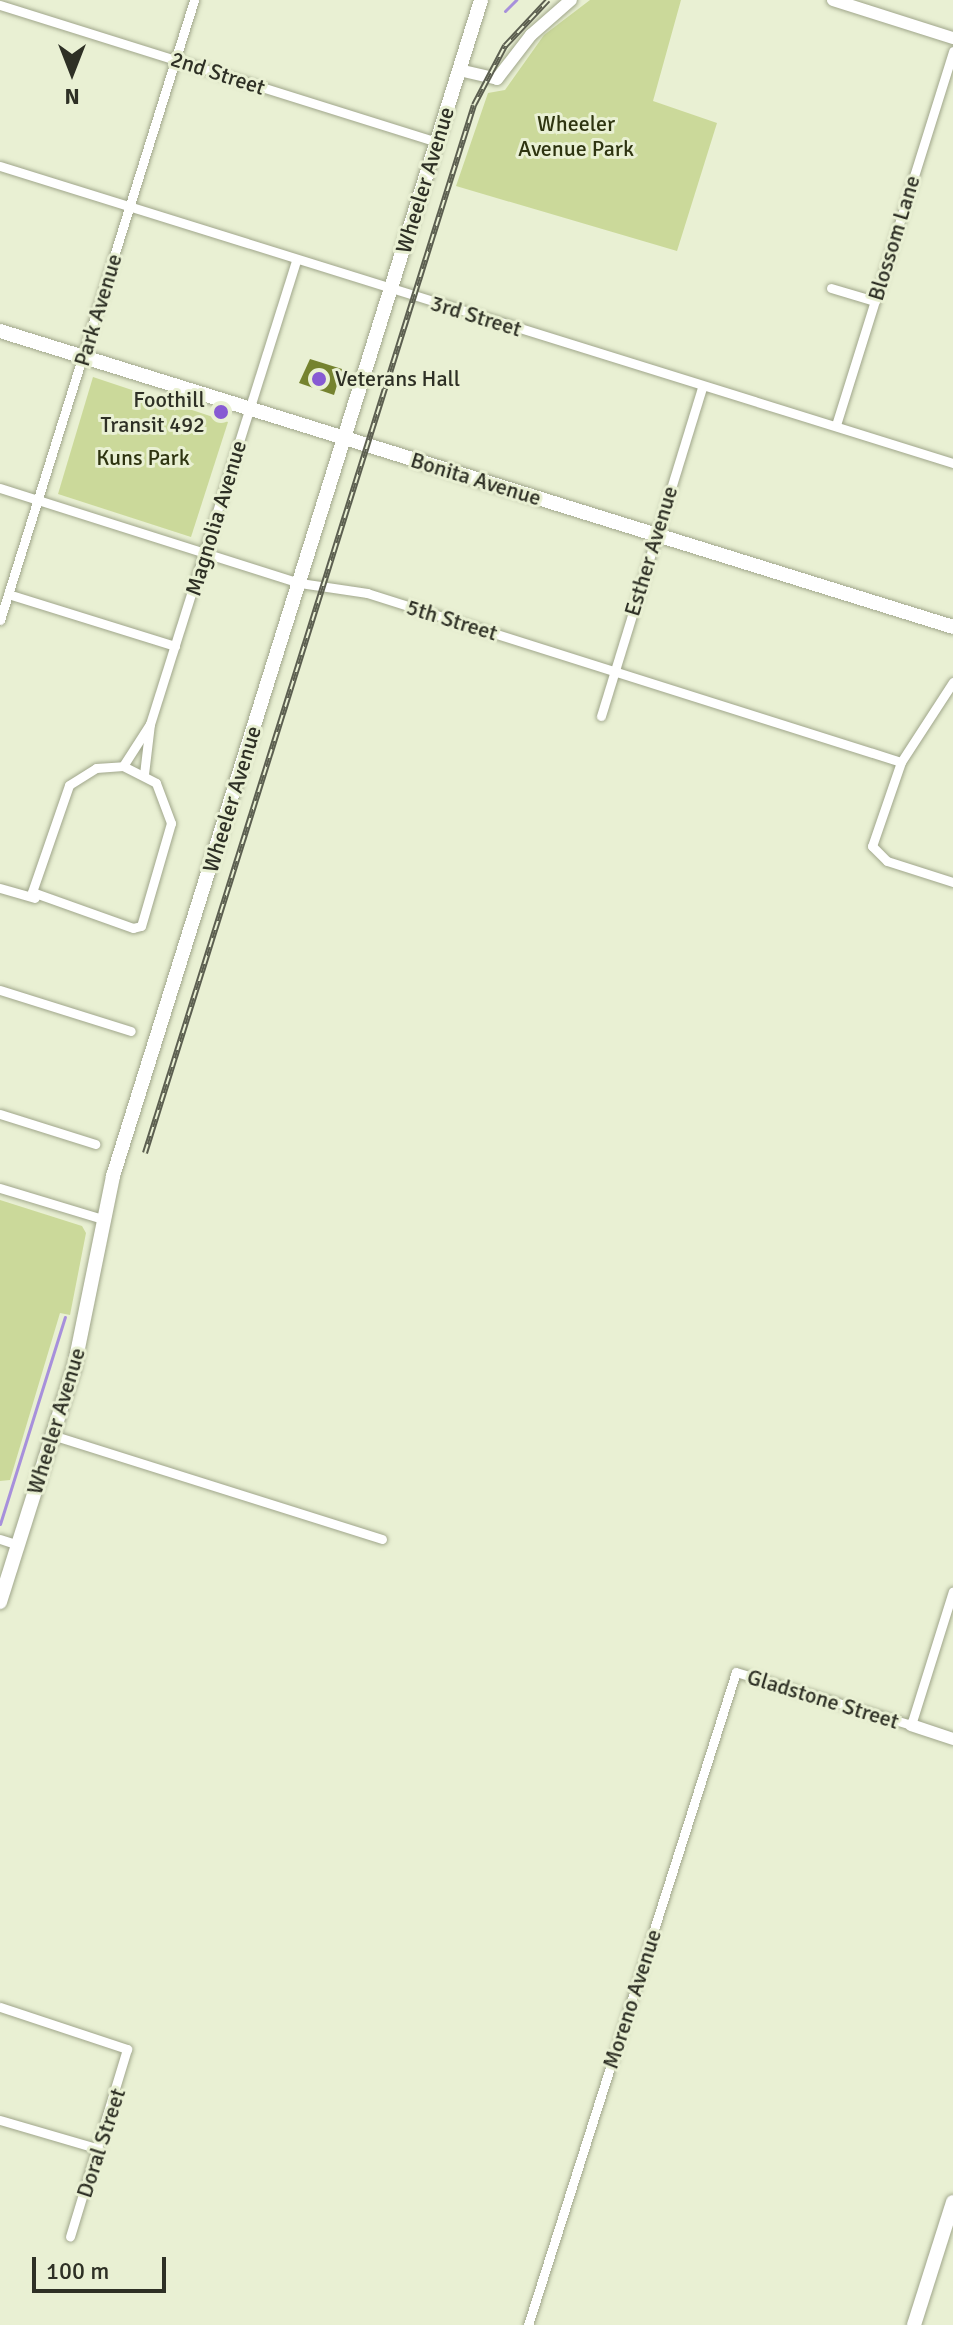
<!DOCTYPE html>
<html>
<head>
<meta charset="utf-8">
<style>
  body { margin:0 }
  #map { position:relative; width:953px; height:2325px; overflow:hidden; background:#e9f0d3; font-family:Signika,sans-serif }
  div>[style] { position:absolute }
  .green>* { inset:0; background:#cbd99a }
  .stream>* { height:3px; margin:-1.5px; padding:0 1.5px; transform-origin:1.5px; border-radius:1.5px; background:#a790db }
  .building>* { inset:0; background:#75832f }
  .roads { filter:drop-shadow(0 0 2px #a0a68b) drop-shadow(0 0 2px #a0a68b) }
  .minor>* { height:9px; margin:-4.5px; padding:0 4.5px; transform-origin:4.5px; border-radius:4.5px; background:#fff }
  .tertiary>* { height:12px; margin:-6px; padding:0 6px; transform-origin:6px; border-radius:6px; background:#fff }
  .secondary>* { height:14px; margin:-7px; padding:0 7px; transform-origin:7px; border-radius:7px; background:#fff }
  .rail>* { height:6px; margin-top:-3px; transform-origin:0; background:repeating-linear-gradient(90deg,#e9f0d3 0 9px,#5c5f50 0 18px); box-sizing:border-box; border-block:2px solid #5c5f50 }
  .dots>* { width:22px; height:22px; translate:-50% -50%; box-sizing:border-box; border:4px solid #e9f0d3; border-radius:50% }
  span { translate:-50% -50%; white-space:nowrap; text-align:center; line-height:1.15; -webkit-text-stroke:6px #e9f0d3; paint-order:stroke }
  .street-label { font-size:22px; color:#2e3025 }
  .park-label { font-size:22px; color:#2e3410 }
  .poi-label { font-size:22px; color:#2e3025 }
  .left { translate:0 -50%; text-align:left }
  .right { translate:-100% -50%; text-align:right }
  .north { position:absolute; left:32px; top:32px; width:80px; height:80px; -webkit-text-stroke:6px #e9f0d3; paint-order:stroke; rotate:180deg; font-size:22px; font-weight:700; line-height:32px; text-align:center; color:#2e3025 }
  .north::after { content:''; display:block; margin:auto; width:28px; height:36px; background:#2e3025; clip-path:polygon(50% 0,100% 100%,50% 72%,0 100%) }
  .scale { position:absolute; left:32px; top:2257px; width:134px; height:36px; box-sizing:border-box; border:4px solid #2e3025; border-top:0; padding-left:10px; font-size:24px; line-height:28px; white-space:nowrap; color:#2e3025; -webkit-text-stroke:6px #e9f0d3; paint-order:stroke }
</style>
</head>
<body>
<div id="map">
  <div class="green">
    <div style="clip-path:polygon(590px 0,681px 0,653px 101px,717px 123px,677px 251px,456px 186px,488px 93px,505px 90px,544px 35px)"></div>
    <div style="clip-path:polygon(93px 377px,228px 422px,191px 537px,58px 494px)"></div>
    <div style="clip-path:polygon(0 1200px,82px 1226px,86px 1233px,70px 1315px,60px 1313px,10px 1480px,0 1481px)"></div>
  </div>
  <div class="stream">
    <div style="left:505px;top:11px;width:16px;rotate:-45deg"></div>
    <div style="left:0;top:1524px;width:217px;rotate:-72.6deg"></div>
  </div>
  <div class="building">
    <div style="clip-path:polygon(310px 359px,342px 369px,334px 395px,299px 383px)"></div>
  </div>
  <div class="roads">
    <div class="minor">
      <div style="left:0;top:5px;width:458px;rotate:17.4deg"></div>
      <div style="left:0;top:166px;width:998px;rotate:17.31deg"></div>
      <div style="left:831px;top:288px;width:46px;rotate:16.5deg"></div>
      <div style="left:836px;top:425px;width:392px;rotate:-72.6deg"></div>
      <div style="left:0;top:488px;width:315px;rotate:17.6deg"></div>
      <div style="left:300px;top:583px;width:68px;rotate:8.5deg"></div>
      <div style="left:367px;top:593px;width:560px;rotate:17.56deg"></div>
      <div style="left:8px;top:594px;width:175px;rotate:17.3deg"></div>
      <div style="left:0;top:620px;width:650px;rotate:-72.62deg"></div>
      <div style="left:953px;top:682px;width:95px;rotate:123deg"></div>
      <div style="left:901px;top:762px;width:89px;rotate:109deg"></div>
      <div style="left:872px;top:846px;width:21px;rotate:45deg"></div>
      <div style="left:887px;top:861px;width:69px;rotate:17.7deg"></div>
      <div style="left:601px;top:716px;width:344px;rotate:-72.9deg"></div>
      <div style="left:123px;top:766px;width:50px;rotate:-57.3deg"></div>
      <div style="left:150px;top:724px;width:485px;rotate:-72.5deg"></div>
      <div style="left:123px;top:766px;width:37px;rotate:27deg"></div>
      <div style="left:156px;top:783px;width:43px;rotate:69.4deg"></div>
      <div style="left:171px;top:823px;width:107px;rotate:106.2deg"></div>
      <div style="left:141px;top:926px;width:8px;rotate:166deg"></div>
      <div style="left:133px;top:928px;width:107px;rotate:-160.4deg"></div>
      <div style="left:32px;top:892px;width:113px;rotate:-70.9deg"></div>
      <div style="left:69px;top:785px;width:32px;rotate:-32deg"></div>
      <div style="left:96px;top:768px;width:27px;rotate:-4deg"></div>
      <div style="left:144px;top:774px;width:50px;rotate:-83.2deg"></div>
      <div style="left:0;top:888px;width:36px;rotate:16deg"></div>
      <div style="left:0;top:990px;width:137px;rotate:17.4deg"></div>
      <div style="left:0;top:1114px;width:100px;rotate:17.5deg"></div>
      <div style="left:0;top:1188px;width:108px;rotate:16.8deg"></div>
      <div style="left:52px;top:1435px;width:346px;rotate:17.5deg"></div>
      <div style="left:0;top:1539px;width:19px;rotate:18deg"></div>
      <div style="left:0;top:2007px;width:134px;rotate:18.3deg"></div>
      <div style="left:127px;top:2049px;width:196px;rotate:106.9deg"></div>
      <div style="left:0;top:2120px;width:103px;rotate:16.3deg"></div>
      <div style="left:528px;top:2325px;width:685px;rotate:-72.33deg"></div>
      <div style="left:736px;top:1672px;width:183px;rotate:16.8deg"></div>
      <div style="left:911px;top:1725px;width:140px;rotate:-72.6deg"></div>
    </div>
    <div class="tertiary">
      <div style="left:833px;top:0;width:126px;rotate:17.6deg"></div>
      <div style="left:459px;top:70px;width:39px;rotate:13deg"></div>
      <div style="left:497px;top:79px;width:56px;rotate:-52.3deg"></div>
      <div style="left:531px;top:35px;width:53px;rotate:-41.2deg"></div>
      <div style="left:911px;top:1725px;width:44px;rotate:18.4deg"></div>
    </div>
    <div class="secondary">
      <div style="left:0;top:331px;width:998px;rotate:17.25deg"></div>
      <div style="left:0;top:1602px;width:245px;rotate:-72.5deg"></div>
      <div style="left:74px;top:1368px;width:196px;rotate:-78.5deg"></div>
      <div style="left:113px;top:1176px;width:1232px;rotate:-72.62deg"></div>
      <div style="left:914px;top:2325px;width:129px;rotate:-72.4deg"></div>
    </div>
  </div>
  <div class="rail">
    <div style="left:145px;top:1153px;width:1098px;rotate:-72.57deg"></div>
    <div style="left:474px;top:105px;width:67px;rotate:-62.3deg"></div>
    <div style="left:505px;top:46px;width:63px;rotate:-46.9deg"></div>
  </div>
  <div class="dots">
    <div style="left:319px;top:379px;background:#875ad3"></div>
    <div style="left:221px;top:412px;background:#875ad3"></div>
  </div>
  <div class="street-label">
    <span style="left:218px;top:73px;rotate:18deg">2nd Street</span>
    <span style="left:425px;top:180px;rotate:-73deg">Wheeler Avenue</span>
    <span style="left:894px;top:238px;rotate:-73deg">Blossom Lane</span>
    <span style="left:98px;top:310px;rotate:-73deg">Park Avenue</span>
    <span style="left:476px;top:316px;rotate:17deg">3rd Street</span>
    <span style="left:476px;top:479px;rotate:17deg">Bonita Avenue</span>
    <span style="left:216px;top:518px;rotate:-73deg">Magnolia Avenue</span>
    <span style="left:651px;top:551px;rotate:-73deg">Esther Avenue</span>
    <span style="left:452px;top:620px;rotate:17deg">5th Street</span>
    <span style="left:232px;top:799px;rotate:-73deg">Wheeler Avenue</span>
    <span style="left:56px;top:1421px;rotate:-73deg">Wheeler Avenue</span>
    <span style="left:823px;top:1699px;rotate:17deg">Gladstone Street</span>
    <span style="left:632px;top:1999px;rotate:-72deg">Moreno Avenue</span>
    <span style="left:101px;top:2143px;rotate:-72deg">Doral Street</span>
  </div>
  <div class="park-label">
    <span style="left:576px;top:136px">Wheeler<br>Avenue Park</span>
    <span style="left:143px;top:458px">Kuns Park</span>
  </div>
  <div class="poi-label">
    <span class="left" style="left:335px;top:379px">Veterans Hall</span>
    <span class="right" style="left:205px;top:412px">Foothill<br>Transit 492</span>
  </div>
  <div class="north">N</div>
  <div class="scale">100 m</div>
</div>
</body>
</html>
